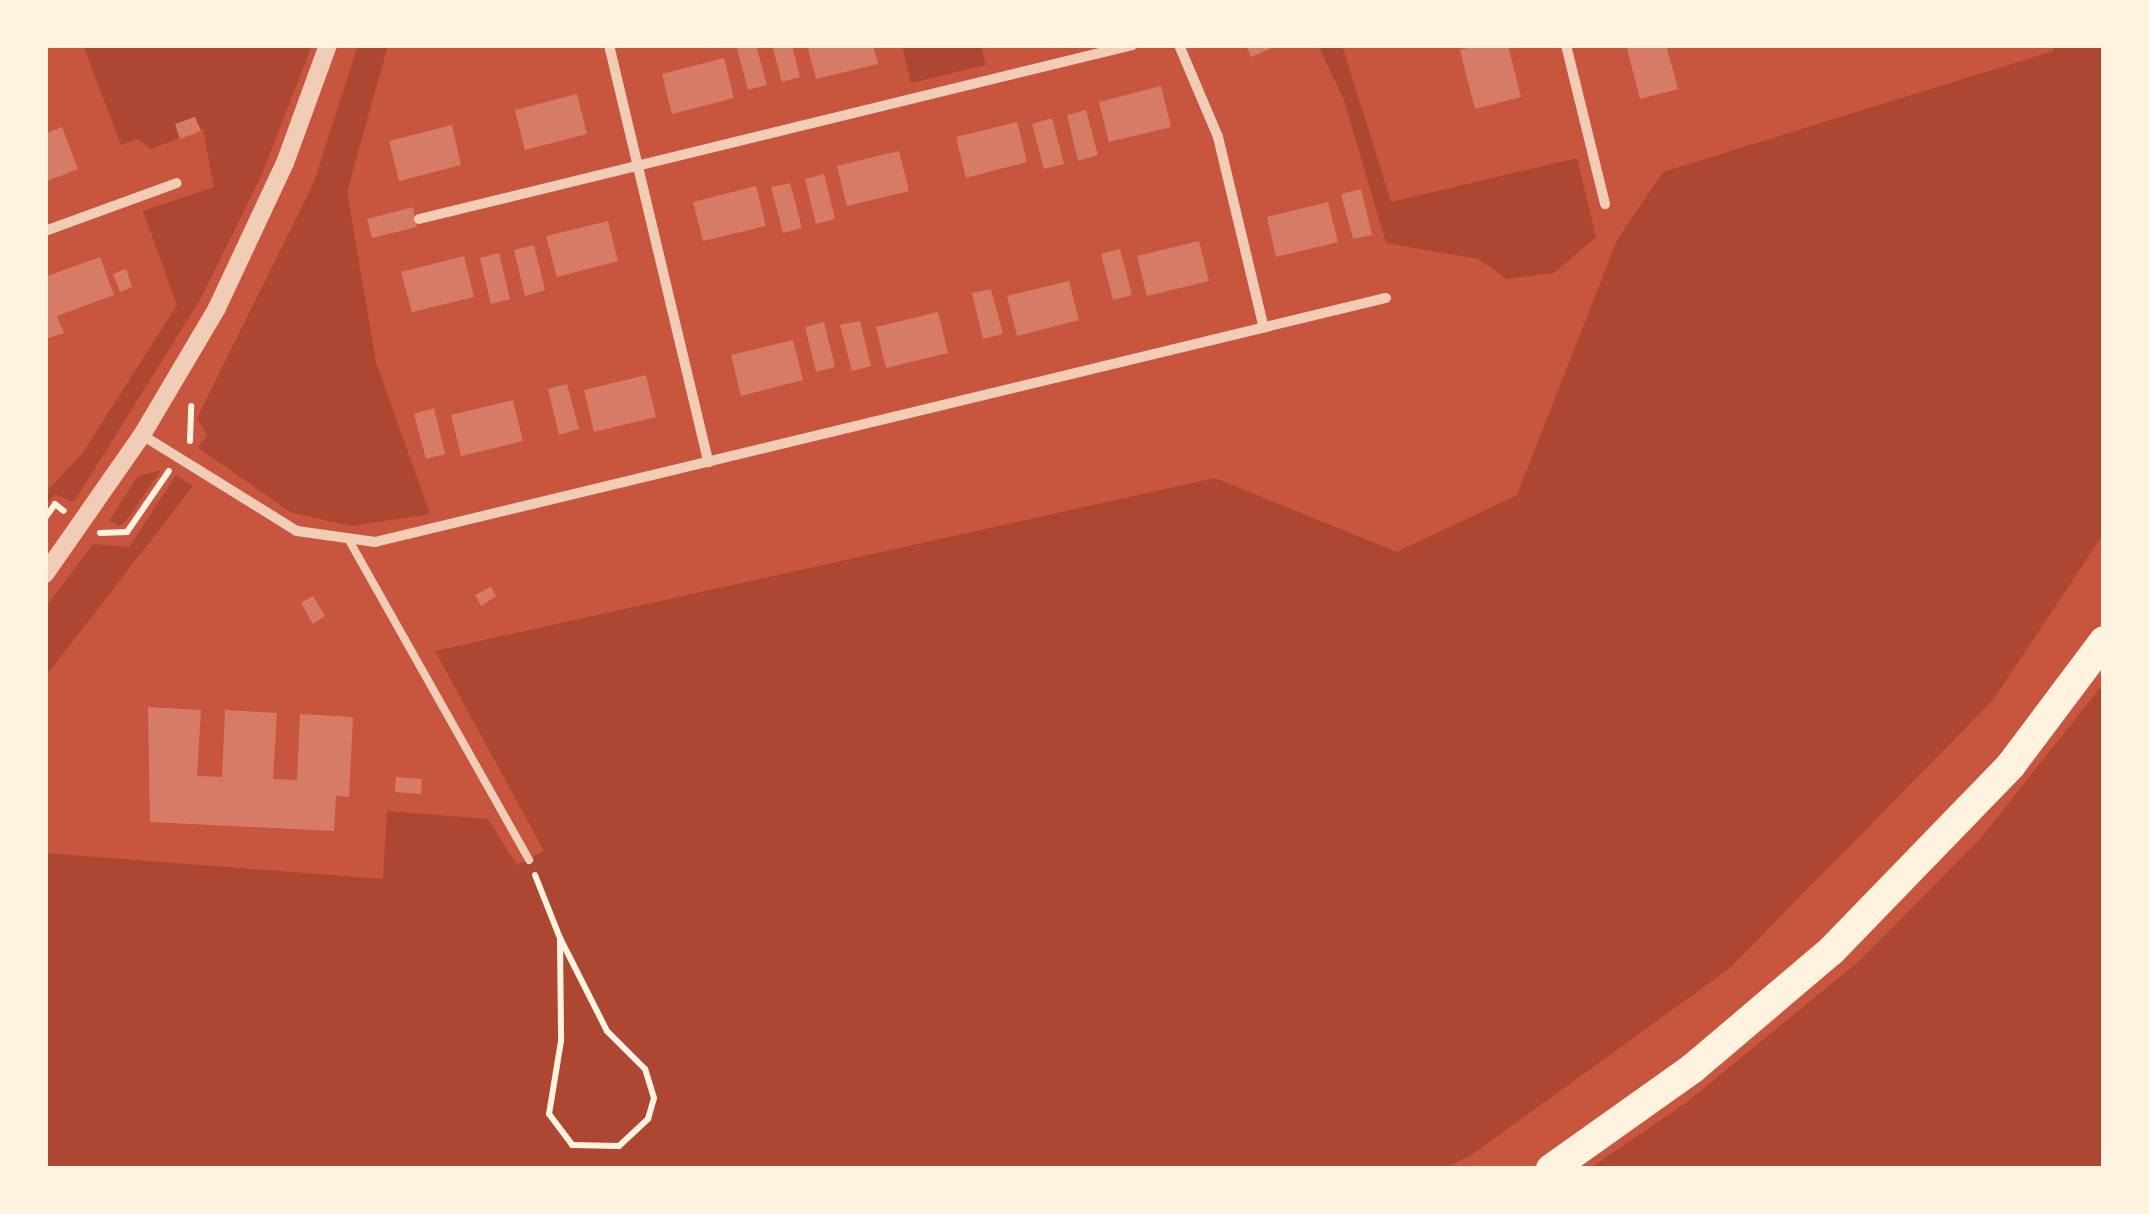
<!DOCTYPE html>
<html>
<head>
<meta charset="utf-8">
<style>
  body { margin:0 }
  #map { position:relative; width:2149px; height:1214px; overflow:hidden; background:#c8553d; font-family:Ubuntu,sans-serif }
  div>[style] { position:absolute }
  .green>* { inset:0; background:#ae4732 }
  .building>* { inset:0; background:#d67c66 }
  .path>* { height:6px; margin:-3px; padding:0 3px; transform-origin:3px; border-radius:3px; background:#fff3e0 }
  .service>* { height:8px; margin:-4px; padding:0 4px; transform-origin:4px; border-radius:4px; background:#f1ccb7 }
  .minor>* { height:10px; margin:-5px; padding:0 5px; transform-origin:5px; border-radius:5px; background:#f1ccb7 }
  .tertiary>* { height:18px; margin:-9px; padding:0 9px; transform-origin:9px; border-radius:9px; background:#f1ccb7 }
  .motorway>* { height:30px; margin:-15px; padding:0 15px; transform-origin:15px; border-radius:15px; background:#fff3e0 }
  span { translate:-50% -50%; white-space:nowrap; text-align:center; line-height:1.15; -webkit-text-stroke:8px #fff3e0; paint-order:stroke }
  .frame { position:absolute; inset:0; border:48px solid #fff3e0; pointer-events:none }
</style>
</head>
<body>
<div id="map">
  <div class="green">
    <div style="clip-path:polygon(83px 45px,312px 45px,262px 174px,200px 300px,74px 502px,55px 494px,45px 506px,45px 493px,82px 454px,177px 305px,143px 211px,214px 187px,203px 129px,151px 149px,137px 139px,121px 145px)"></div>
    <div style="clip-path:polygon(358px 45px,388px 45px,347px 192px,376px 362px,430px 514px,352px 526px,292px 513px,198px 448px,207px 435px,197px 418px,314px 182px)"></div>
    <div style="clip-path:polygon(902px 45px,981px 45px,986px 65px,911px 83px)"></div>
    <div style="clip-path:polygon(1318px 45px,1342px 45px,1391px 202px,1577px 158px,1596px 237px,1554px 273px,1507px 279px,1478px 259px,1386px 243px,1344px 100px)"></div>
    <div style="clip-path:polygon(2055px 45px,2104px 45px,2104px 533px,1993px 700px,1730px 968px,1470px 1156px,1443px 1169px,45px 1169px,45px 853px,383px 879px,387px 811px,488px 819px,517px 865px,544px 851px,435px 651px,1215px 478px,1397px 552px,1517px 495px,1617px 240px,1663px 172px,2053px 51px)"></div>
    <div style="clip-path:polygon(161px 470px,126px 521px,119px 526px,109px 521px,138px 476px)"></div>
    <div style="clip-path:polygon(176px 475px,193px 486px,45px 677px,45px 608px,93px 544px,129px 547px)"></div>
    <div style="clip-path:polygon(2104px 683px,2104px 1169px,1589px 1169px,1687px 1102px,1858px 962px,1980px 839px)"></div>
  </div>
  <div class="building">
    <div style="clip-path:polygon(736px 45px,756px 45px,767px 85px,748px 90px)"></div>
    <div style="clip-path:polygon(772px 45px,792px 45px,800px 77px,782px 82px)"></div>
    <div style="clip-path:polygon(807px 45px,873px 45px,878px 64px,816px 79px)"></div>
    <div style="clip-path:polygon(1246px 45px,1279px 45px,1251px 57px)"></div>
    <div style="clip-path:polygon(1480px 45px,1508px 45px,1521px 97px,1475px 109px,1460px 50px)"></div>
    <div style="clip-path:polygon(1626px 45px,1666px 45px,1678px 89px,1640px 99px)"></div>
    <div style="clip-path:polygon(724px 58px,734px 98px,672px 114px,662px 74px)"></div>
    <div style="clip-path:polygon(1161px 86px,1171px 127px,1109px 142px,1099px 102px)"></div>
    <div style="clip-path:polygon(577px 94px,587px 134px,525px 150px,515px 110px)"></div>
    <div style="clip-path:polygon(1086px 110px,1098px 155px,1078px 161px,1067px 115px)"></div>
    <div style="clip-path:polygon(195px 117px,201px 131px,180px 139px,175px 124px)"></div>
    <div style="clip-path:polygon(1052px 118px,1064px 164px,1044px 169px,1032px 124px)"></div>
    <div style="clip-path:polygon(1017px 122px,1027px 162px,966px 178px,956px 137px)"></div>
    <div style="clip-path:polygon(452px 125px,461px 165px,399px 181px,389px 141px)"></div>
    <div style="clip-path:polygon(62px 127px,78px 169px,45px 182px,45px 134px)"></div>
    <div style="clip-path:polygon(899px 151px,909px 191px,847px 206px,837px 166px)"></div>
    <div style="clip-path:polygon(824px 174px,835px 219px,816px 224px,805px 179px)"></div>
    <div style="clip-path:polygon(790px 183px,802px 228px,783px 233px,771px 187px)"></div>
    <div style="clip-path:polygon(756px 186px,766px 226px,703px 241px,693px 202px)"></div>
    <div style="clip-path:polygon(1361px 189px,1372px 235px,1353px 239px,1341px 194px)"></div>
    <div style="clip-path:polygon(1328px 202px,1338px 242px,1276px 257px,1267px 217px)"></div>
    <div style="clip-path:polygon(413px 207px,417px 227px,372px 238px,367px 219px)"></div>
    <div style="clip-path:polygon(608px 221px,618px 261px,557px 277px,546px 236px)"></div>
    <div style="clip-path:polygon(1199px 241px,1209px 281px,1147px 296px,1137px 256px)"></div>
    <div style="clip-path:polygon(534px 245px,545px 290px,525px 296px,514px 250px)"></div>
    <div style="clip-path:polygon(1120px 249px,1132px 295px,1113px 300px,1101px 254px)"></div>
    <div style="clip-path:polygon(499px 253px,510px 299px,491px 304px,480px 258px)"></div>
    <div style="clip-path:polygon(464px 256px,474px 297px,412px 312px,401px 272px)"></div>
    <div style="clip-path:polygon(100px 257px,114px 295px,57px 316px,64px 333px,45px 339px,45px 277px)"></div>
    <div style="clip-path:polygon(126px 269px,132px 287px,120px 292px,113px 274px)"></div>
    <div style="clip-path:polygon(1069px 281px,1079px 320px,1017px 336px,1007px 296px)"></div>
    <div style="clip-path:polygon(991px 289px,1003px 334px,983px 339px,972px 293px)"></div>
    <div style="clip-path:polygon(938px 312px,948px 353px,886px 368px,876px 327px)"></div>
    <div style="clip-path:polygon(860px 321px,871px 366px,852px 371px,840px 325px)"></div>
    <div style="clip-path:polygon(824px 322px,835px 367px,816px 372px,805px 327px)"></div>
    <div style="clip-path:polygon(793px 340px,803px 380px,741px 396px,731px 355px)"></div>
    <div style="clip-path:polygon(646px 375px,656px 417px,594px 432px,584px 390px)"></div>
    <div style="clip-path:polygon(567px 384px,579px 429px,559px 435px,548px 389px)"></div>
    <div style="clip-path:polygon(513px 400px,523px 441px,461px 456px,451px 415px)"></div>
    <div style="clip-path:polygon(434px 408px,445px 454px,426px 459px,414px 414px)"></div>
    <div style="clip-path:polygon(491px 587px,496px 596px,481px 606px,475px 595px)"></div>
    <div style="clip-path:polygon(313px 596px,325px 616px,313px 624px,301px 603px)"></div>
    <div style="clip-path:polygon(148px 707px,201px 710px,197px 776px,222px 777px,225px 710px,277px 713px,273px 779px,297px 780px,300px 714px,353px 717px,349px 797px,336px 796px,334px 831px,150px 822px)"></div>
    <div style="clip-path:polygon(396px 777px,422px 779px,421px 794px,395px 792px)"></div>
  </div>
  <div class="path">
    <div style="left:190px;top:441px;width:35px;rotate:-88deg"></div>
    <div style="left:45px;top:518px;width:17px;rotate:-54deg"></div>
    <div style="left:55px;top:504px;width:11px;rotate:38deg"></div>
    <div style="left:100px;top:533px;width:27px;rotate:-2deg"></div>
    <div style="left:127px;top:532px;width:74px;rotate:-55.5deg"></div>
    <div style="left:535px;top:875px;width:68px;rotate:68.4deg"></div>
    <div style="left:560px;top:938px;width:103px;rotate:89.4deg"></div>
    <div style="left:561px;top:1041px;width:74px;rotate:99.3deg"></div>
    <div style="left:549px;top:1114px;width:39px;rotate:53deg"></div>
    <div style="left:572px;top:1145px;width:47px;rotate:1.2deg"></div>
    <div style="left:619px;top:1146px;width:40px;rotate:-43deg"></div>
    <div style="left:648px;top:1119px;width:22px;rotate:-74deg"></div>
    <div style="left:654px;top:1098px;width:30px;rotate:-107deg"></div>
    <div style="left:645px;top:1069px;width:54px;rotate:-135deg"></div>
    <div style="left:607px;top:1031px;width:104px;rotate:-116.8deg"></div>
  </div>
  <div class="service">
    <div style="left:350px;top:542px;width:365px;rotate:60.6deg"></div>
  </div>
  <div class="minor">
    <div style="left:609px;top:45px;width:429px;rotate:76.6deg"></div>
    <div style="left:1179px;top:45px;width:100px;rotate:67deg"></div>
    <div style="left:1218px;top:137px;width:196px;rotate:76.5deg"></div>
    <div style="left:1566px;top:45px;width:164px;rotate:76.2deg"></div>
    <div style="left:419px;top:219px;width:734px;rotate:-13.71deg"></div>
    <div style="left:45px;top:231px;width:140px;rotate:-20deg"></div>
    <div style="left:142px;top:435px;width:182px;rotate:31.8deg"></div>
    <div style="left:297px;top:531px;width:79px;rotate:8deg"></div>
    <div style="left:375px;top:542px;width:1040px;rotate:-13.57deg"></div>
  </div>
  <div class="tertiary">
    <div style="left:45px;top:574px;width:169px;rotate:-55.1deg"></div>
    <div style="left:142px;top:435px;width:147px;rotate:-59.4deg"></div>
    <div style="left:217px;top:308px;width:160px;rotate:-64.9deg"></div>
    <div style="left:285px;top:163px;width:126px;rotate:-70deg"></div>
  </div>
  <div class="motorway">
    <div style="left:1551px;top:1169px;width:174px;rotate:-35.4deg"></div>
    <div style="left:1693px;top:1068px;width:181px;rotate:-40.3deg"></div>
    <div style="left:1831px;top:951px;width:259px;rotate:-45.9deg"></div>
    <div style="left:2011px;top:765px;width:155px;rotate:-53.1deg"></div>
  </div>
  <div class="frame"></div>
</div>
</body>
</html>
